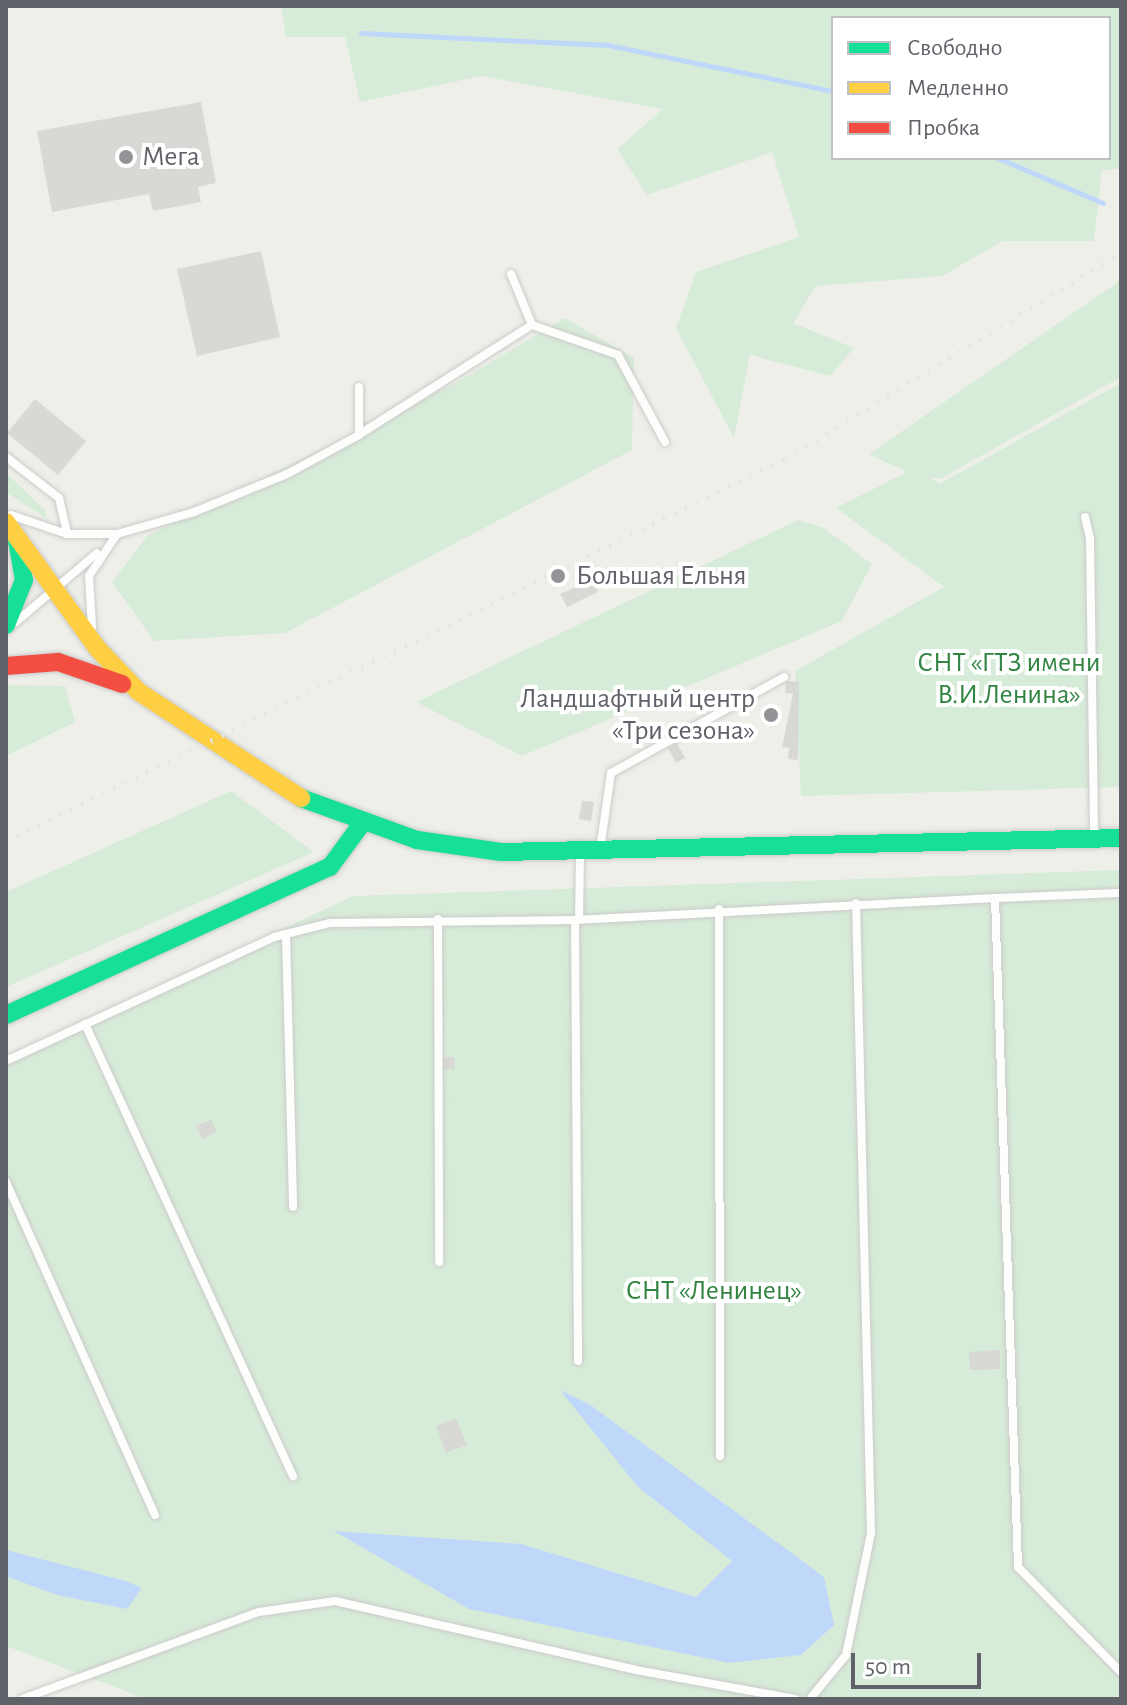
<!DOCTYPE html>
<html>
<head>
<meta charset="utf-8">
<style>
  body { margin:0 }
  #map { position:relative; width:1127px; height:1705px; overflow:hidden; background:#efefea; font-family:"Alegreya Sans",sans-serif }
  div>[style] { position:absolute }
  .green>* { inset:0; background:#d7ecd8 }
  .water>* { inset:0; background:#bfd8f9 }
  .stream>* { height:5px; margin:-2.5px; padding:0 2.5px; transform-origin:2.5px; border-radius:2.5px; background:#bfd8f9 }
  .building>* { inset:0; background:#d8d8d5 }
  .roads { filter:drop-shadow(0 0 2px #cbcbcb) drop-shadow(0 0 2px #cbcbcb) }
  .lane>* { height:8px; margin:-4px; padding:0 4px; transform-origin:4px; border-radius:4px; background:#fdfdfc }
  .fast>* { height:18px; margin:-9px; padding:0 9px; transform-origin:9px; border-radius:9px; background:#16e098 }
  .slow>* { height:18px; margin:-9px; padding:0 9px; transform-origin:9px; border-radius:9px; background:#ffcf43 }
  .jam>* { height:18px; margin:-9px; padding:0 9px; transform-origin:9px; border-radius:9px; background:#f24e42 }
  .rail>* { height:5px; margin-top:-2.5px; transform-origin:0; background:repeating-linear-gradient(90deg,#e5e5e4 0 2px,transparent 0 12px) }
  .dots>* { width:22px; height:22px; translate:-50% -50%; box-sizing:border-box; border:4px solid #fff; border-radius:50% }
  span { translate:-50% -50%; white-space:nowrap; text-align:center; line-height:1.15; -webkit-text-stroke:8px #fff; paint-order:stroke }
  .poi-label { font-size:28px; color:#5f6268 }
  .left { translate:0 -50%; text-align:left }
  .right { translate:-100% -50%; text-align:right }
  .park-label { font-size:28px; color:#318442 }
  .frame { position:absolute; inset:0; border:8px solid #5f6268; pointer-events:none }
  .legend { position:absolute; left:831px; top:16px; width:280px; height:144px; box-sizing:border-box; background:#fff; border:2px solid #bfc0c3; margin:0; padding:10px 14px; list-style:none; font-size:24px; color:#5f6268 }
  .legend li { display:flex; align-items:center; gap:16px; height:40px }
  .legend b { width:40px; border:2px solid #bfc0c3 }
  .scale { position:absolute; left:851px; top:1653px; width:130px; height:36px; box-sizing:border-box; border:4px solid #5f6268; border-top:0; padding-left:10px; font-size:24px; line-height:28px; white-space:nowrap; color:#5f6268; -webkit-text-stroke:6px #fff; paint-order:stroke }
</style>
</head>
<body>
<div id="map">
  <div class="green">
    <div style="clip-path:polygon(evenodd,281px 6px,1121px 6px,1121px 168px,1102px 171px,1094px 241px,1003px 241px,942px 276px,816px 286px,793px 323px,854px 348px,830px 376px,750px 355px,734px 438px,676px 328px,696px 272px,799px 237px,772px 152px,647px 195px,617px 149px,663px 109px,481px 76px,360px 102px,345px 37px,286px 37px,281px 6px,833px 18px,1109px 18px,1109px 158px,833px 158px,833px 18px)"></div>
    <div style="clip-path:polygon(1121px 280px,1121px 377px,940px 479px,929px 477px,939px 484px,1121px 383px,1121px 787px,801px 796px,795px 671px,944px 587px,836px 508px,907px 472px,869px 454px)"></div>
    <div style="clip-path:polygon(565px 318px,634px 358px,632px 450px,285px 633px,154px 641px,112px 582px,147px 536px,463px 379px)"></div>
    <div style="clip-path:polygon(6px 473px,45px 510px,47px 519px,6px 492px)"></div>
    <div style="clip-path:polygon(798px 520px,824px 528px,872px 564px,842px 621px,522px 756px,416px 702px)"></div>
    <div style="clip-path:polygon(6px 685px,65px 686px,75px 722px,6px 756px)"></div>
    <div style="clip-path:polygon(231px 791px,314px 852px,6px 987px,6px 892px)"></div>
    <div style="clip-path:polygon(1121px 870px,1121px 1699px,146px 1699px,6px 1646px,6px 1057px,353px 896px)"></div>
  </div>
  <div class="water">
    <div style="clip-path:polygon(560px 1390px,589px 1404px,824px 1577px,834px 1625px,801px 1655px,729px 1663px,469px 1609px,334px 1531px,521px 1544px,696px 1597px,732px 1561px,638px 1487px)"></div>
    <div style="clip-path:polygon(6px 1550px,126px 1581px,142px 1588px,127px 1609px,57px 1595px,6px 1576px)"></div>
  </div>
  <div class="stream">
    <div style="left:361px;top:33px;width:247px;rotate:2.8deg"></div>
    <div style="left:608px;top:45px;width:230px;rotate:11.6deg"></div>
    <div style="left:998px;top:158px;width:114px;rotate:23.2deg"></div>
  </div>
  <div class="building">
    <div style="clip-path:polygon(201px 102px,216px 183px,198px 187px,201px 202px,153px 211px,149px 194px,52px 212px,37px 131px)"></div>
    <div style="clip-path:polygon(261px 251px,280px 337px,197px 356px,177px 269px)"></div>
    <div style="clip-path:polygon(35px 399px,86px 441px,58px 475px,7px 433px)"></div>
    <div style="clip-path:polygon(592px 580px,598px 592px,567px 607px,560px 594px)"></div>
    <div style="clip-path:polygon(786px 681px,799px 682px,798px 760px,788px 759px,789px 748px,782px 747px,793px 694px,785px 693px)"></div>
    <div style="clip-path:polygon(677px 743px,685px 758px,676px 763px,668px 748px)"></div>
    <div style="clip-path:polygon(582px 801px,594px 802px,591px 821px,579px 819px)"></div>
    <div style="clip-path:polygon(454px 1057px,455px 1069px,439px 1070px,439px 1058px)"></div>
    <div style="clip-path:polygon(211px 1120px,217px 1132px,202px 1139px,196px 1126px)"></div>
    <div style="clip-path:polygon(1000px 1350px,1000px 1369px,970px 1370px,969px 1352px)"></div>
    <div style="clip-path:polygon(456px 1418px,467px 1445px,446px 1453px,436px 1426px)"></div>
  </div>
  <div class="roads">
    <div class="lane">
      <div style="left:511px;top:274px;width:55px;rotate:67.6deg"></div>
      <div style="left:360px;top:434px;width:204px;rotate:-32.4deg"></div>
      <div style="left:532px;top:325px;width:91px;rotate:19.2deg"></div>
      <div style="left:618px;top:355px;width:99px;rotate:61.6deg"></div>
      <div style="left:6px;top:457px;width:67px;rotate:37.7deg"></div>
      <div style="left:59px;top:498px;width:37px;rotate:77deg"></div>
      <div style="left:11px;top:515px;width:59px;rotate:18.7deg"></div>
      <div style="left:67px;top:534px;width:50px"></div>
      <div style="left:117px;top:534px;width:80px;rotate:-15.9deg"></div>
      <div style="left:194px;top:512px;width:100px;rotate:-22.2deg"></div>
      <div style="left:287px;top:474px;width:82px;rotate:-28.4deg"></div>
      <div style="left:359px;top:435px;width:48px;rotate:-90deg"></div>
      <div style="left:1085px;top:517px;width:23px;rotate:77deg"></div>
      <div style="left:1090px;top:539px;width:295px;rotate:89.2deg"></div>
      <div style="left:16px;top:622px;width:106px;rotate:-40.4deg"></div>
      <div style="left:92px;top:627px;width:51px;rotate:-93.4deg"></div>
      <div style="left:89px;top:576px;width:50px;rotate:-56.3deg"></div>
      <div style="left:600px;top:850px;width:78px;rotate:-81.9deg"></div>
      <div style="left:611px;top:773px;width:198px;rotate:-29deg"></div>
      <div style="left:1121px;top:893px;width:126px;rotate:177.7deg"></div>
      <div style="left:995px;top:898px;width:669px;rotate:88.03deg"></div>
      <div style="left:1018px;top:1567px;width:147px;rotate:45.6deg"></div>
      <div style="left:719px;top:909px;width:547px;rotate:89.9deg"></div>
      <div style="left:438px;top:919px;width:343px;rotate:89.8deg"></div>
      <div style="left:579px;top:919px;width:63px;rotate:-89.1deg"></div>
      <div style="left:575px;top:920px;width:441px;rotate:89.6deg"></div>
      <div style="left:286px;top:935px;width:272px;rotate:88.5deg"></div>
      <div style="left:85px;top:1024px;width:498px;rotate:65.3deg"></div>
      <div style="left:6px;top:1061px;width:295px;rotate:-24.8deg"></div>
      <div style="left:274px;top:937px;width:58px;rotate:-14deg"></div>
      <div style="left:330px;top:923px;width:245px;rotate:-0.7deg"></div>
      <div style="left:575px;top:920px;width:421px;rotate:-3deg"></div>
      <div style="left:6px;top:1182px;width:365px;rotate:65.9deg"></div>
      <div style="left:22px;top:1699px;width:252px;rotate:-20.2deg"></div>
      <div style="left:259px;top:1612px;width:77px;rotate:-8.2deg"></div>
      <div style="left:335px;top:1601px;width:309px;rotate:12.9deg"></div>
      <div style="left:636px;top:1670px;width:162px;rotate:10.3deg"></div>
      <div style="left:810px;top:1699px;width:57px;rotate:-50.7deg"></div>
      <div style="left:846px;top:1655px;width:125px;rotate:-78.4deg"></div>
      <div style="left:871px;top:1533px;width:630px;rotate:-91.36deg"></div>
    </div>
    <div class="fast">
      <div style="left:6px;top:625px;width:48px;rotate:-68.2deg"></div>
      <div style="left:24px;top:580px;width:40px;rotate:-100deg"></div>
      <div style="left:301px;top:798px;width:123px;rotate:19.9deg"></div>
      <div style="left:417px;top:840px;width:85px;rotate:8.1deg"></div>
      <div style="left:501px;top:852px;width:620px;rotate:-1.29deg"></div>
      <div style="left:6px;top:1015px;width:356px;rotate:-24.6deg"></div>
      <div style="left:330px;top:867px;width:56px;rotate:-53.7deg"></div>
    </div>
    <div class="slow">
      <div style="left:6px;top:522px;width:157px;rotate:54.1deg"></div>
      <div style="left:98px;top:649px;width:59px;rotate:46.4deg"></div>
      <div style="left:139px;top:692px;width:194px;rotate:33.2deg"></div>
    </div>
    <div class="jam">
      <div style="left:6px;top:666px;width:52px;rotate:-4.4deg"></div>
      <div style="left:58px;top:662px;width:68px;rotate:19deg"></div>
    </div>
  </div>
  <div class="rail">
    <div style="left:6px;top:841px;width:868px;rotate:-26.12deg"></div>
    <div style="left:785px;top:459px;width:395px;rotate:-31.6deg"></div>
  </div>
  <div class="dots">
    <div style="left:126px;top:157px;background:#919396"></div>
    <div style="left:558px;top:576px;background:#919396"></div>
    <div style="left:771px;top:715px;background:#919396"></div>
  </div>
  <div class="poi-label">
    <span class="left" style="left:142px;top:157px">Мега</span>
    <span class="left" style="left:576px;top:576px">Большая Ельня</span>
    <span class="right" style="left:755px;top:715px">Ландшафтный центр<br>«Три сезона»</span>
  </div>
  <div class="park-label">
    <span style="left:1009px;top:679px">СНТ «ГТЗ имени<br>В.И.Ленина»</span>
    <span style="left:714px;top:1291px">СНТ «Ленинец»</span>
  </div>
  <div class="frame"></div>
  <ul class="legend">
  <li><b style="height:10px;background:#16e098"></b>Свободно</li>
  <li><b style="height:10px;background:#ffcf43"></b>Медленно</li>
  <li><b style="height:10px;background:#f24e42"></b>Пробка</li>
  </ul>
  <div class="scale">50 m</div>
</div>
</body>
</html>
